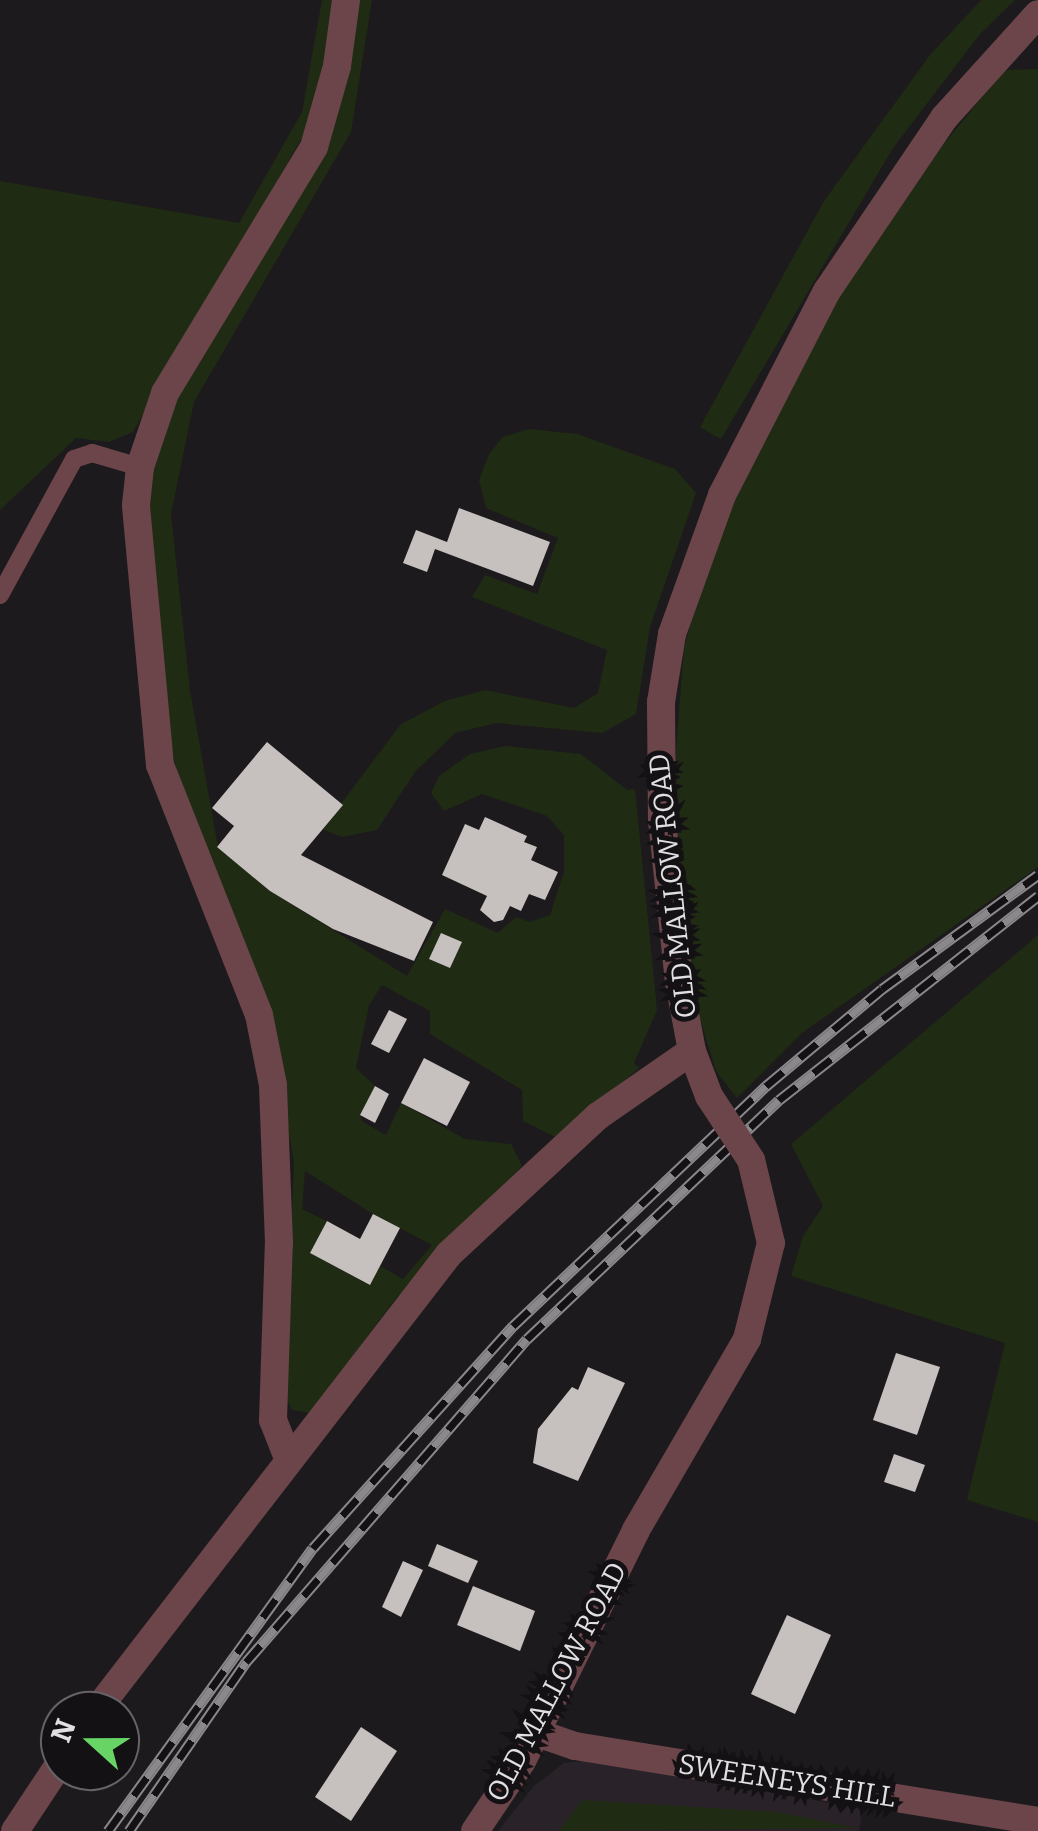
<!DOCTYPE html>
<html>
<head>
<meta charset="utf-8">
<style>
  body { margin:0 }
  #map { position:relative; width:1038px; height:1831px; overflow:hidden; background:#1d1a1d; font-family:Bitter,serif }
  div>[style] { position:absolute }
  .built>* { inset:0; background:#292229 }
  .green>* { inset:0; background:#1f2b13 }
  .building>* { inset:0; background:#c6c0bf }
  .service>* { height:18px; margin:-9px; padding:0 9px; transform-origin:9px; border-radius:9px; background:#6b4549 }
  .minor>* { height:28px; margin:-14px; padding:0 14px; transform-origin:14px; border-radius:14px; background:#6b4549 }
  .tertiary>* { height:28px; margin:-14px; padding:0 14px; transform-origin:14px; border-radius:14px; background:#6b4549 }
  .rail>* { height:11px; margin-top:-5.5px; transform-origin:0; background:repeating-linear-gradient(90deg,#141114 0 22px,#8a888a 0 44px); box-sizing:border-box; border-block:2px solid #8a888a }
  .tertiary-bridge>* { height:28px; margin:-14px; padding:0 14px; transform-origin:14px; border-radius:14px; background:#6b4549 }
  span { translate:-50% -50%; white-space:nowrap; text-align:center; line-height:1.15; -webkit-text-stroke:10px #141114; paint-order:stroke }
  .street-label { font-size:28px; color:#e1dfe1 }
  .north { position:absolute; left:40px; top:1691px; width:100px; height:100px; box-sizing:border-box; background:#141114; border:2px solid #666366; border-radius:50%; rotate:291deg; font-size:28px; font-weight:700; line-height:40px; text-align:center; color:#e1dfe1 }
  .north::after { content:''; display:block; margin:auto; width:35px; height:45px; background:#67d465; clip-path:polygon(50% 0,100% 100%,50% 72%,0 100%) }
</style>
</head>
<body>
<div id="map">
  <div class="built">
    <div style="clip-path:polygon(591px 1760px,863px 1809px,859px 1831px,498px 1831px,534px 1786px,564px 1763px)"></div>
  </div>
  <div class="green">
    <div style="clip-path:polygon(322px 0,338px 0,315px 115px,133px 432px,109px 442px,76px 438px,0 510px,0 181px,239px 223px,302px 112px)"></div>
    <div style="clip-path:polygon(evenodd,354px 0,372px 0,351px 132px,194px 402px,171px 514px,190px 691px,218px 847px,270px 891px,407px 976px,445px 909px,498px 933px,516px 917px,529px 922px,550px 915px,564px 872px,564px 835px,547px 816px,482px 794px,444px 811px,431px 793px,439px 776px,470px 754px,505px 746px,581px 754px,627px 790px,635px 789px,657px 1010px,634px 1063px,639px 1068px,557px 1138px,523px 1121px,522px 1090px,430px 1034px,430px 1011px,382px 985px,369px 1005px,356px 1068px,375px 1086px,360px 1115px,363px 1122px,386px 1135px,401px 1103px,465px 1139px,511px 1144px,522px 1166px,397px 1297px,310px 1413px,292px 1410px,284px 1395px,294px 1163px,269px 1017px,180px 787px,161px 695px,148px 520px,152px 463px,172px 405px,255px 265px,354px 0,305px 1171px,373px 1214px,432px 1245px,403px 1279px,380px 1266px,369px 1285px,310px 1253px,327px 1221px,302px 1209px,305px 1171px)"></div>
    <div style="clip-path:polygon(981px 0,1015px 0,980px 34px,893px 148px,721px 439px,713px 435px,700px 427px,824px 201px,930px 55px)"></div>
    <div style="clip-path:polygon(1038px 69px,1038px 867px,802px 1033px,737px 1098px,716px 1071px,694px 999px,673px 789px,684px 648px,706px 567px,754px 451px,835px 302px,908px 188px,1004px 70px)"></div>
    <div style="clip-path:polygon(529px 429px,577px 434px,675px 469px,696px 493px,650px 627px,636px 714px,602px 733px,496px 723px,455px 733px,415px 772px,377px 830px,342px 837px,322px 829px,401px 724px,445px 701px,485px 690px,574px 708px,598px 693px,607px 650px,472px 597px,485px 575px,537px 594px,558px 538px,486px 508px,479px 480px,489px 454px,503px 437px)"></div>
    <div style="clip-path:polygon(1038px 935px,1038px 1522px,967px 1500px,1005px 1343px,791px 1276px,803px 1236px,823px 1206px,791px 1144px)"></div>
    <div style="clip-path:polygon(582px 1800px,777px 1812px,857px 1828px,559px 1831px)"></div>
  </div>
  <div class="building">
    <div style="clip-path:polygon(459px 508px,550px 542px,533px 586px,435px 549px,427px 572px,403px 563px,416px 530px,447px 542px)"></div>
    <div style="clip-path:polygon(267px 742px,343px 805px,301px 855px,433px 922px,414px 961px,333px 929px,270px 891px,217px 847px,234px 826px,212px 808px)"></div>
    <div style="clip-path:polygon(485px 817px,527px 836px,524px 842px,537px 847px,531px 860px,558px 872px,545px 900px,529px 894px,521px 911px,510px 906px,503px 920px,494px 922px,480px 910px,487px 896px,442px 875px,465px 824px,479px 830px)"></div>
    <div style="clip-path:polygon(441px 933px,462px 942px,450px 968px,429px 959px)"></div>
    <div style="clip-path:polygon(389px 1010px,407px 1019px,389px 1053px,371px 1044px)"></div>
    <div style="clip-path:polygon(424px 1058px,470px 1082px,447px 1126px,401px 1103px)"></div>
    <div style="clip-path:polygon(375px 1086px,389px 1094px,375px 1123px,360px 1115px)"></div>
    <div style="clip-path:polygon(373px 1214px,400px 1228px,370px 1285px,310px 1253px,327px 1221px,360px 1239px)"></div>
    <div style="clip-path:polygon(896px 1353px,940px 1367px,917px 1435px,873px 1420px)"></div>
    <div style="clip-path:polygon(588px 1367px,625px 1383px,578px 1481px,533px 1463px,538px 1429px,572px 1387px,578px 1390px)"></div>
    <div style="clip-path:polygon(894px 1454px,925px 1465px,915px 1492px,884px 1482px)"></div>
    <div style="clip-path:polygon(437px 1544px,478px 1561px,468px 1583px,428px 1566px)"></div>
    <div style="clip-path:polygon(403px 1561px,423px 1570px,401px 1617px,382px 1607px)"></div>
    <div style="clip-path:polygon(473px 1586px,535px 1611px,520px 1651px,457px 1625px)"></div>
    <div style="clip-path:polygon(787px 1615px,831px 1635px,795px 1714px,751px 1694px)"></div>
    <div style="clip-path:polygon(361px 1727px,397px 1751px,351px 1821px,315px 1797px)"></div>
  </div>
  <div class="service">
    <div style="left:0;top:595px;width:155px;rotate:-61.4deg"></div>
    <div style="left:74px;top:459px;width:19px;rotate:-18deg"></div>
    <div style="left:92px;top:453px;width:50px;rotate:16.3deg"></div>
  </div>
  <div class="minor">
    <div style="left:288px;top:1458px;width:41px;rotate:-111.5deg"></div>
    <div style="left:273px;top:1420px;width:177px;rotate:-88.1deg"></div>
    <div style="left:279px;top:1243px;width:158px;rotate:-92.2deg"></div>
    <div style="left:273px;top:1085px;width:71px;rotate:-101.3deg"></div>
    <div style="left:259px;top:1015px;width:269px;rotate:-111.6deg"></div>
    <div style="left:160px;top:765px;width:261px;rotate:-95.3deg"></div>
    <div style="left:136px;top:505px;width:38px;rotate:-84deg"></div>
    <div style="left:140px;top:467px;width:78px;rotate:-71.3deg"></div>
    <div style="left:165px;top:393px;width:288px;rotate:-58.8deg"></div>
    <div style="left:314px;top:147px;width:84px;rotate:-74.1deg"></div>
    <div style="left:337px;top:66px;width:67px;rotate:-82.2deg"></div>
    <div style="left:96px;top:1711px;width:577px;rotate:-52.32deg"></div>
    <div style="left:449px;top:1254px;width:203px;rotate:-42.8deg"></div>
    <div style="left:598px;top:1116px;width:114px;rotate:-34.7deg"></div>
    <div style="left:15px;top:1831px;width:82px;rotate:-56.5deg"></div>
  </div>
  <div class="tertiary">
    <div style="left:709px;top:1096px;width:48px;rotate:-110.7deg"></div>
    <div style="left:692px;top:1051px;width:70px;rotate:-100.7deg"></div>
    <div style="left:679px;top:982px;width:162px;rotate:-96deg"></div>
    <div style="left:662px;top:821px;width:119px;rotate:-90.5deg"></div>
    <div style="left:661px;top:702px;width:69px;rotate:-80.8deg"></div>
    <div style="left:672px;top:634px;width:148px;rotate:-70.2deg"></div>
    <div style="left:722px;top:495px;width:229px;rotate:-62.8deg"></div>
    <div style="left:827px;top:291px;width:209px;rotate:-55.9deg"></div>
    <div style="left:944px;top:118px;width:140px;rotate:-47.9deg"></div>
    <div style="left:537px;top:1733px;width:40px;rotate:18.9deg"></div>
    <div style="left:575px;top:1746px;width:469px;rotate:9.2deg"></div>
    <div style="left:475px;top:1831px;width:84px;rotate:-56.1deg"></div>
    <div style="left:522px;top:1761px;width:258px;rotate:-63.7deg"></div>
    <div style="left:636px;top:1530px;width:221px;rotate:-59.8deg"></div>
    <div style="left:747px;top:1339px;width:99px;rotate:-76deg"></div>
    <div style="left:771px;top:1243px;width:85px;rotate:-103.5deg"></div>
  </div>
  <div class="rail">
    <div style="left:108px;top:1831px;width:349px;rotate:-54.1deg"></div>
    <div style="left:313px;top:1548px;width:299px;rotate:-48deg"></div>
    <div style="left:513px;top:1326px;width:349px;rotate:-43.5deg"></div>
    <div style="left:766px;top:1086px;width:151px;rotate:-39.9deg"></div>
    <div style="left:882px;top:989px;width:193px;rotate:-36.2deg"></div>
    <div style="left:129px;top:1831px;width:206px;rotate:-55.3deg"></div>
    <div style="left:246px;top:1662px;width:428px;rotate:-49deg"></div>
    <div style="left:527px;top:1339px;width:347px;rotate:-43.5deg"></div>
    <div style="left:779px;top:1100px;width:330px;rotate:-38.2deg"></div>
  </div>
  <div class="tertiary-bridge">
    <div style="left:709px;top:1096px;width:77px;rotate:56.7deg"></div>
  </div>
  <div class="street-label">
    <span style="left:673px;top:886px;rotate:-96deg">OLD MALLOW ROAD</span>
    <span style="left:557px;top:1682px;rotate:-62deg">OLD MALLOW ROAD</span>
    <span style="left:787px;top:1781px;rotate:9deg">SWEENEYS HILL</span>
  </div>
  <div class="north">N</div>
</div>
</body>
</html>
